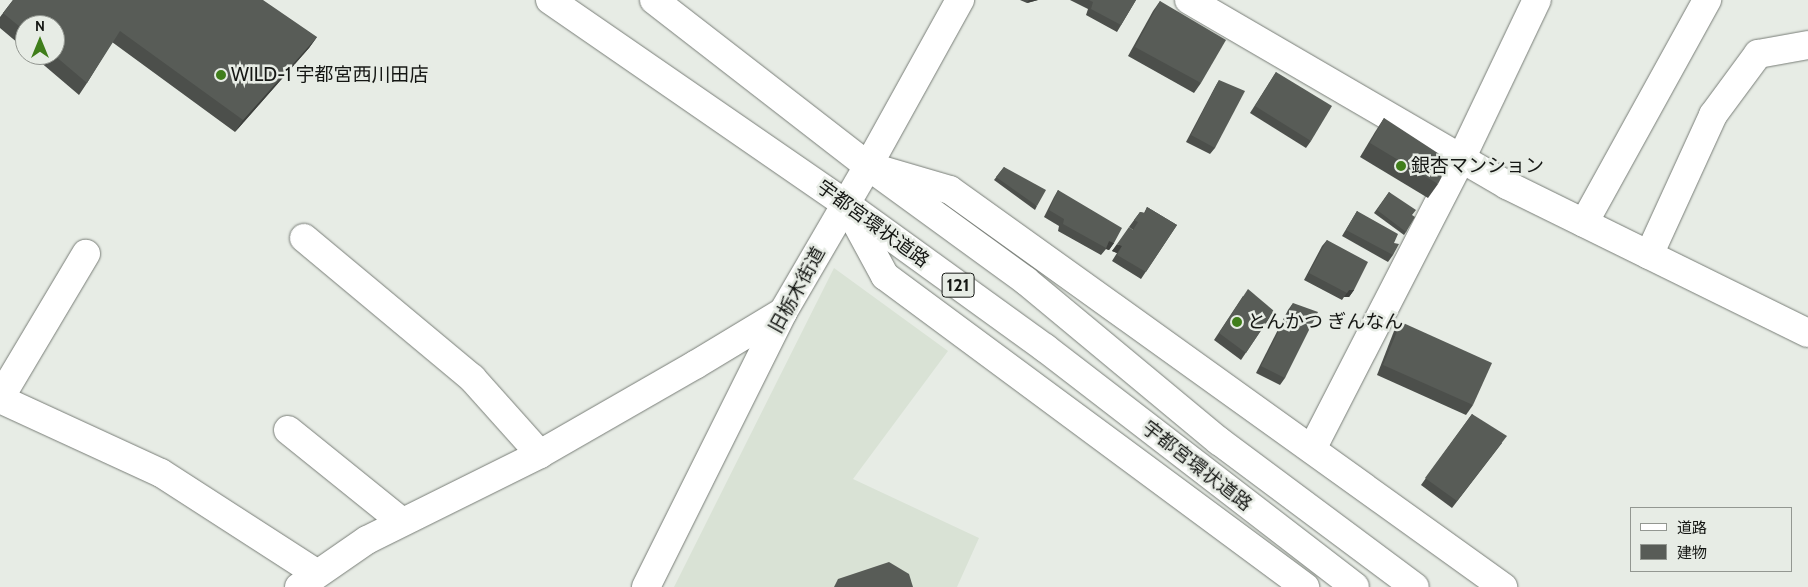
<!DOCTYPE html>
<html>
<head>
<meta charset="utf-8">
<style>
  body { margin:0 }
  #map { position:relative; width:1808px; height:587px; overflow:hidden; background:#e7ece5; font-family:Cabin,"Noto Sans JP",sans-serif }
  div>[style] { position:absolute }
  .built>* { inset:0; background:#d9e2d5 }
  .roads { filter:drop-shadow(0 0 1px #787d77) drop-shadow(0 0 1px #787d77) }
  .minor>* { height:28px; margin:-14px; padding:0 14px; transform-origin:14px; border-radius:14px; background:#fff }
  .tertiary>* { height:28px; margin:-14px; padding:0 14px; transform-origin:14px; border-radius:14px; background:#fff }
  .trunk>* { height:28px; margin:-14px; padding:0 14px; transform-origin:14px; border-radius:14px; background:#fff }
  .wall>* { inset:0; background:#4c4f4b }
  .shaded-wall>* { inset:0; background:#3e403d }
  .building>* { inset:0; background:#585c57 }
  .dots>* { width:14px; height:14px; translate:-50% -50%; box-sizing:border-box; border:2px solid #e7ece5; border-radius:50% }
  span { translate:-50% -50%; white-space:nowrap; text-align:center; line-height:1.15; -webkit-text-stroke:5px #e7ece5; paint-order:stroke }
  .shield-label span { padding:1px 4px; background:#e7ece5; border:1px solid; border-radius:4px; -webkit-text-stroke-width:0 }
  .shield-label { font-size:18px; color:#151714; font-weight:700 }
  .poi-label { font-size:19px; color:#151714 }
  .left { translate:0 -50%; text-align:left }
  .street-label { font-size:19px; color:#151714 }
  .legend { position:absolute; left:1630px; top:507px; width:162px; height:65px; box-sizing:border-box; background:#e7ece5; border:1px solid #939791; margin:0; padding:6px 9px; list-style:none; font-size:15px; color:#151714 }
  .legend li { display:flex; align-items:center; gap:10px; height:25px }
  .legend b { width:25px; border:1px solid #939791 }
  .north { position:absolute; left:15px; top:15px; width:50px; height:50px; box-sizing:border-box; background:#e7ece5; border:1px solid #939791; border-radius:50%; rotate:0deg; font-size:14px; font-weight:700; line-height:20px; text-align:center; color:#151714 }
  .north::after { content:''; display:block; margin:auto; width:18px; height:22px; background:#407e1b; clip-path:polygon(50% 0,100% 100%,50% 72%,0 100%) }
</style>
</head>
<body>
<div id="map">
  <div class="built">
    <div style="clip-path:polygon(834px 268px,948px 351px,853px 479px,979px 538px,957px 587px,674px 587px)"></div>
  </div>
  <div class="roads">
    <div class="minor">
      <div style="left:1189px;top:0;width:368px;rotate:30.2deg"></div>
      <div style="left:1507px;top:185px;width:335px;rotate:26.2deg"></div>
      <div style="left:871px;top:167px;width:82px;rotate:16.2deg"></div>
      <div style="left:950px;top:190px;width:681px;rotate:35.67deg"></div>
      <div style="left:846px;top:204px;width:82px;rotate:61.6deg"></div>
      <div style="left:885px;top:276px;width:523px;rotate:36.52deg"></div>
      <div style="left:1584px;top:223px;width:255px;rotate:-61.1deg"></div>
      <div style="left:304px;top:238px;width:219px;rotate:39.8deg"></div>
      <div style="left:472px;top:378px;width:102px;rotate:48.2deg"></div>
      <div style="left:1649px;top:255px;width:154px;rotate:-65.4deg"></div>
      <div style="left:1713px;top:115px;width:76px;rotate:-53.6deg"></div>
      <div style="left:1758px;top:54px;width:51px;rotate:-10.2deg"></div>
      <div style="left:0;top:398px;width:168px;rotate:-59.2deg"></div>
      <div style="left:0;top:399px;width:177px;rotate:24.7deg"></div>
      <div style="left:161px;top:473px;width:184px;rotate:32.8deg"></div>
      <div style="left:288px;top:430px;width:146px;rotate:38.9deg"></div>
      <div style="left:1312px;top:449px;width:326px;rotate:-62.8deg"></div>
      <div style="left:1461px;top:159px;width:176px;rotate:-64.5deg"></div>
      <div style="left:299px;top:587px;width:83px;rotate:-34.7deg"></div>
      <div style="left:367px;top:540px;width:193px;rotate:-26.4deg"></div>
      <div style="left:540px;top:454px;width:179px;rotate:-29.9deg"></div>
      <div style="left:695px;top:365px;width:103px;rotate:-31.1deg"></div>
    </div>
    <div class="tertiary">
      <div style="left:646px;top:587px;width:307px;rotate:-63.5deg"></div>
      <div style="left:783px;top:312px;width:169px;rotate:-59.8deg"></div>
      <div style="left:868px;top:166px;width:190px;rotate:-61deg"></div>
    </div>
    <div class="trunk">
      <div style="left:550px;top:0;width:359px;rotate:34.6deg"></div>
      <div style="left:846px;top:204px;width:246px;rotate:35.9deg"></div>
      <div style="left:1045px;top:348px;width:391px;rotate:37.6deg"></div>
      <div style="left:654px;top:0;width:271px;rotate:37.8deg"></div>
      <div style="left:868px;top:166px;width:195px;rotate:36deg"></div>
      <div style="left:1026px;top:281px;width:251px;rotate:39.7deg"></div>
      <div style="left:1219px;top:441px;width:244px;rotate:36.7deg"></div>
    </div>
  </div>
  <div class="wall">
    <div style="clip-path:polygon(13px 0,317px 37px,309px 48px,235px 132px,112px 42px,87px 83px,79px 95px,32px 55px,55px 55px,25px 25px,25px 49px,0 28px,0 17px)"></div>
    <div style="clip-path:polygon(1020px 0,1038px 0,1027px 3px)"></div>
    <div style="clip-path:polygon(1070px 0,1136px 0,1117px 32px,1086px 15px,1088px 9px)"></div>
    <div style="clip-path:polygon(1160px 1px,1201px 83px,1194px 93px,1128px 56px,1153px 11px)"></div>
    <div style="clip-path:polygon(1276px 72px,1311px 141px,1306px 148px,1250px 113px)"></div>
    <div style="clip-path:polygon(1219px 80px,1215px 148px,1210px 154px,1186px 142px,1215px 87px)"></div>
    <div style="clip-path:polygon(1384px 118px,1438px 184px,1428px 198px,1360px 157px,1375px 132px)"></div>
    <div style="clip-path:polygon(1004px 167px,1037px 206px,1035px 210px,994px 180px)"></div>
    <div style="clip-path:polygon(1058px 190px,1114px 243px,1109px 250px,1106px 249px,1101px 255px,1058px 231px,1059px 226px,1044px 217px,1054px 197px)"></div>
    <div style="clip-path:polygon(1389px 192px,1412px 215px,1406px 232px,1404px 235px,1374px 213px)"></div>
    <div style="clip-path:polygon(1147px 207px,1177px 225px,1141px 279px,1112px 261px,1117px 253px,1112px 251px,1133px 230px,1129px 227px,1140px 212px,1144px 213px)"></div>
    <div style="clip-path:polygon(1357px 211px,1394px 243px,1393px 255px,1388px 262px,1342px 236px)"></div>
    <div style="clip-path:polygon(1327px 240px,1354px 290px,1349px 297px,1344px 297px,1342px 300px,1304px 280px,1322px 246px)"></div>
    <div style="clip-path:polygon(1243px 296px,1274px 311px,1241px 360px,1214px 340px)"></div>
    <div style="clip-path:polygon(1293px 303px,1285px 378px,1280px 385px,1256px 373px,1288px 310px)"></div>
    <div style="clip-path:polygon(1401px 322px,1473px 405px,1466px 415px,1377px 375px,1394px 331px)"></div>
    <div style="clip-path:polygon(1472px 414px,1502px 443px,1452px 508px,1421px 485px)"></div>
  </div>
  <div class="shaded-wall">
    <div style="clip-path:polygon(1029px 0,1038px 0,1027px 3px)"></div>
    <div style="clip-path:polygon(317px 37px,309px 48px,235px 132px,243px 120px)"></div>
    <div style="clip-path:polygon(1109px 241px,1114px 243px,1109px 250px,1106px 249px)"></div>
    <div style="clip-path:polygon(1117px 244px,1122px 246px,1117px 253px,1112px 251px)"></div>
    <div style="clip-path:polygon(1349px 290px,1354px 290px,1349px 297px,1344px 297px)"></div>
  </div>
  <div class="building">
    <div style="clip-path:polygon(13px 0,263px 0,317px 37px,243px 120px,120px 31px,87px 83px,54px 55px,55px 55px,55px 25px,25px 25px,25px 31px,3px 13px)"></div>
    <div style="clip-path:polygon(1089px 0,1136px 0,1121px 25px,1091px 9px,1093px 2px)"></div>
    <div style="clip-path:polygon(1160px 1px,1226px 40px,1201px 83px,1135px 47px)"></div>
    <div style="clip-path:polygon(1276px 72px,1332px 106px,1311px 141px,1255px 106px)"></div>
    <div style="clip-path:polygon(1219px 80px,1245px 91px,1215px 148px,1191px 135px)"></div>
    <div style="clip-path:polygon(1384px 118px,1450px 161px,1438px 184px,1370px 143px)"></div>
    <div style="clip-path:polygon(1004px 167px,1046px 190px,1037px 206px,996px 177px)"></div>
    <div style="clip-path:polygon(1058px 190px,1122px 228px,1114px 243px,1109px 241px,1106px 248px,1063px 224px,1064px 219px,1049px 210px)"></div>
    <div style="clip-path:polygon(1389px 192px,1416px 210px,1412px 215px,1415px 217px,1406px 232px,1377px 210px)"></div>
    <div style="clip-path:polygon(1147px 207px,1177px 225px,1146px 272px,1117px 255px,1122px 246px,1117px 244px,1129px 227px,1133px 230px,1138px 222px,1134px 220px,1140px 212px,1145px 213px)"></div>
    <div style="clip-path:polygon(1357px 211px,1398px 234px,1394px 243px,1399px 244px,1393px 255px,1346px 230px)"></div>
    <div style="clip-path:polygon(1327px 240px,1368px 262px,1354px 290px,1349px 290px,1347px 293px,1309px 273px)"></div>
    <div style="clip-path:polygon(1248px 289px,1274px 311px,1246px 353px,1219px 333px)"></div>
    <div style="clip-path:polygon(1293px 303px,1318px 312px,1285px 378px,1261px 366px)"></div>
    <div style="clip-path:polygon(1401px 322px,1492px 363px,1473px 405px,1383px 365px)"></div>
    <div style="clip-path:polygon(1472px 414px,1507px 436px,1457px 501px,1425px 478px)"></div>
    <div style="clip-path:polygon(889px 562px,909px 574px,913px 587px,834px 587px,838px 579px)"></div>
  </div>
  <div class="dots">
    <div style="left:221px;top:75px;background:#407e1b"></div>
    <div style="left:1401px;top:166px;background:#407e1b"></div>
    <div style="left:1237px;top:322px;background:#407e1b"></div>
  </div>
  <div class="shield-label">
    <span style="left:958px;top:285px">121</span>
  </div>
  <div class="poi-label">
    <span class="left" style="left:231px;top:75px">WILD-1 宇都宮西川田店</span>
    <span class="left" style="left:1411px;top:166px">銀杏マンション</span>
    <span class="left" style="left:1247px;top:322px">とんかつ ぎんなん</span>
  </div>
  <div class="street-label">
    <span style="left:873px;top:224px;rotate:36deg">宇都宮環状道路</span>
    <span style="left:797px;top:290px;rotate:-61deg">旧栃木街道</span>
    <span style="left:1197px;top:466px;rotate:38deg">宇都宮環状道路</span>
  </div>
  <ul class="legend">
  <li><b style="height:6px;background:#fff"></b>道路</li>
  <li><b style="height:14px;background:#585c57"></b>建物</li>
  </ul>
  <div class="north">N</div>
</div>
</body>
</html>
